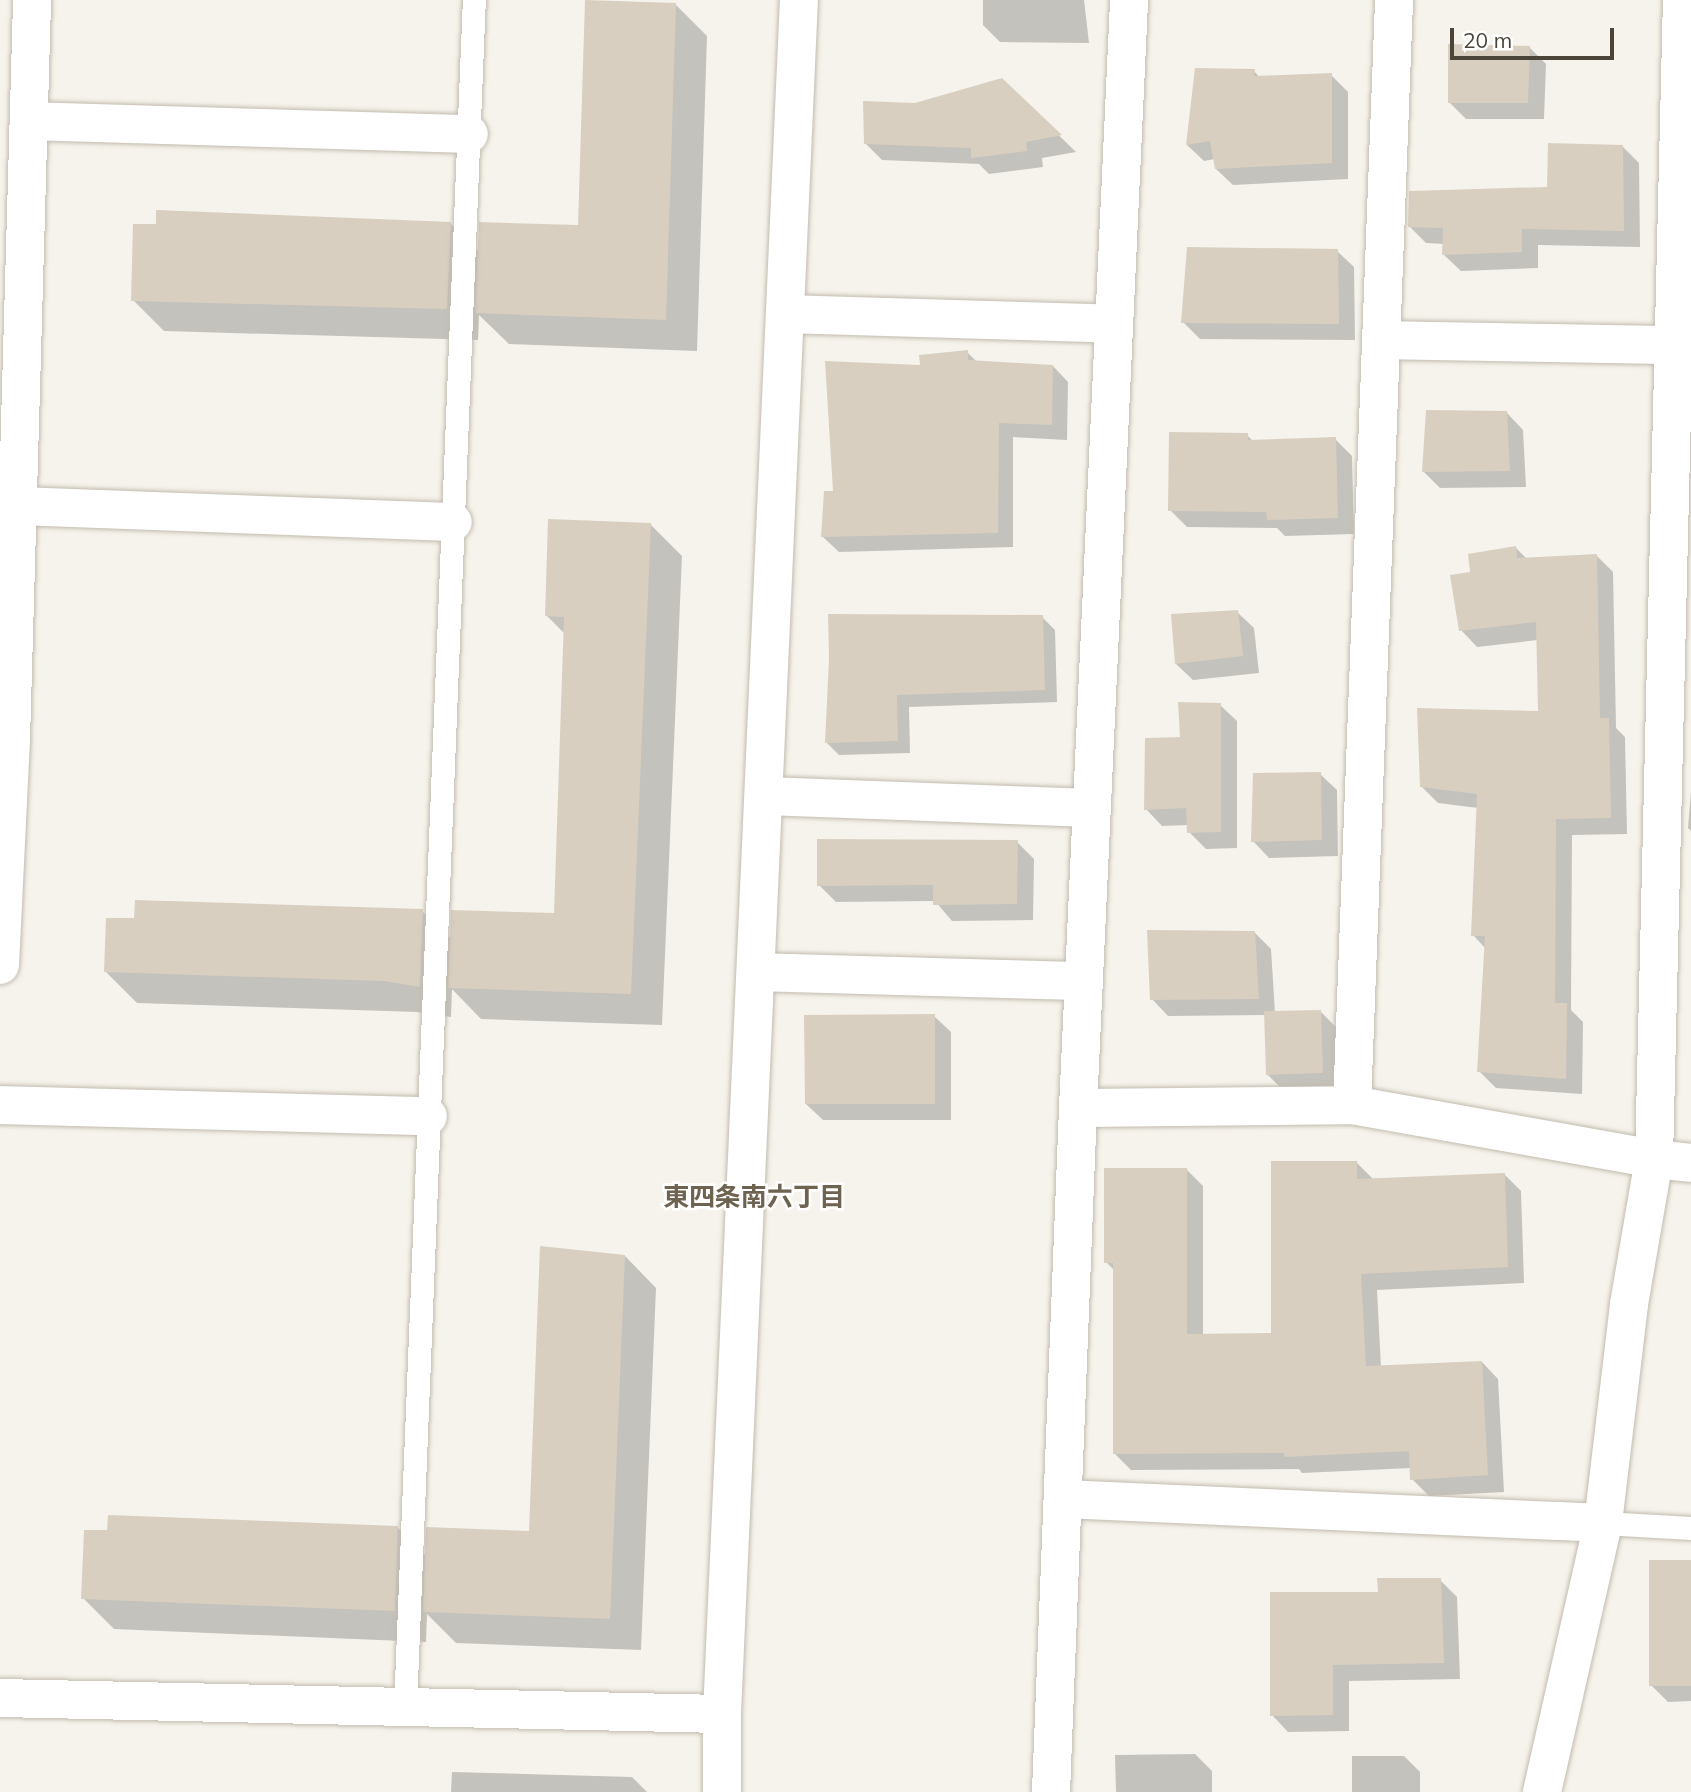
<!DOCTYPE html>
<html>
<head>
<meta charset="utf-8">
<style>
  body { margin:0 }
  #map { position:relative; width:1691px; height:1792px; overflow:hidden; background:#f6f3ec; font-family:Mulish,"Noto Sans JP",sans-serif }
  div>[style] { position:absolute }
  .shadow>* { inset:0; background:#0003 }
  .building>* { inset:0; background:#d8cfc1 }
  .roads { filter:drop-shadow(0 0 2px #c2bbae) drop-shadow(0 0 2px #c2bbae) }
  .service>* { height:23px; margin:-11.5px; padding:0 11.5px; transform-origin:11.5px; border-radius:11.5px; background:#fff }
  .minor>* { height:38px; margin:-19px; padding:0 19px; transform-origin:19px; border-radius:19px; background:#fff }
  span { translate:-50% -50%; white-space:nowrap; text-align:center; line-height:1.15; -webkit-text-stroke:5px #fff; paint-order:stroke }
  .neighbourhood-label { font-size:26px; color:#6e6250; font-weight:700 }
  .scale { position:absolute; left:1450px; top:28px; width:164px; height:32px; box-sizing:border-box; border:4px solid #4b4439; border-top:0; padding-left:9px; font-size:21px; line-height:24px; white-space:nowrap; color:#4b4439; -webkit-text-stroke:5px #fff; paint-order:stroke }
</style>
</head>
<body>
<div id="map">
  <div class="shadow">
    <div style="clip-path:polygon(983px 0,1084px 0,1089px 43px,1000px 42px,983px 25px)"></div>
    <div style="clip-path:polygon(675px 4px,707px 36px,697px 351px,509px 344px,479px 315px,478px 340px,164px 331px,133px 300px,450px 223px,480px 253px,580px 227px)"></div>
    <div style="clip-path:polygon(1529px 47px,1546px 64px,1544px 119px,1466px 119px,1449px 102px)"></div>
    <div style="clip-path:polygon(1254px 71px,1260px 78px,1331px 75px,1348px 92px,1348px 179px,1233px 185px,1216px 169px,1215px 159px,1204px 161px,1187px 145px)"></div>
    <div style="clip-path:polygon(1002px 80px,1076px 152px,1042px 158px,1043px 167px,989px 174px,979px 164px,882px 160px,865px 143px,915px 105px)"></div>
    <div style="clip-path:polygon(1623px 147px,1639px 163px,1640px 247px,1538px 245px,1538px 268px,1461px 271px,1444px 255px,1444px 244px,1426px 243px,1410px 227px,1549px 188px)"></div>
    <div style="clip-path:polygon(1337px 251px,1354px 267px,1355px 340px,1200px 339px,1183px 322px)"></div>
    <div style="clip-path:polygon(967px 352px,977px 362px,1053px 366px,1068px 382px,1067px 440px,1013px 437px,1013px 547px,839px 552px,823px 537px,834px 493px,922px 367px)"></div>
    <div style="clip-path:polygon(1507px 413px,1523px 430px,1526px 487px,1440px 488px,1423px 471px)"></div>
    <div style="clip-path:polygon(1247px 435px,1254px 442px,1335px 439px,1352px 456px,1354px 534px,1285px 536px,1277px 528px,1187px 527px,1170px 510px)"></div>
    <div style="clip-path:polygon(650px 524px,682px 556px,662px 1025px,481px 1019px,452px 989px,451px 1017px,417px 1012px,137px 1003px,105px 971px,422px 911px,452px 940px,555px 915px,565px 634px,547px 616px)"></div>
    <div style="clip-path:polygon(1516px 548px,1528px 560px,1597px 556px,1613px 572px,1616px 728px,1625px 737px,1627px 834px,1572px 835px,1571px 1010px,1583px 1022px,1582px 1094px,1496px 1088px,1479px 1071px,1486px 949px,1473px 935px,1478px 808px,1438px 803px,1421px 786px,1540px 712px,1538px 640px,1477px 647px,1461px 630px,1472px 573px)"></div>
    <div style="clip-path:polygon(1237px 612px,1254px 628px,1259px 673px,1193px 680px,1176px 664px)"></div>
    <div style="clip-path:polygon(1042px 617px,1055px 630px,1057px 702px,909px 707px,910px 753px,839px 755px,826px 742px,831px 659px)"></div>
    <div style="clip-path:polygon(1220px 705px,1237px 721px,1237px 848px,1206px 849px,1189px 832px,1189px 825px,1162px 826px,1146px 809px,1182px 739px)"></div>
    <div style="clip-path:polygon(1320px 774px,1337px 790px,1338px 856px,1269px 858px,1253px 841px)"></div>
    <div style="clip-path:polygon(1691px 791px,1691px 831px,1688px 828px)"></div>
    <div style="clip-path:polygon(1017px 842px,1034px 859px,1033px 920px,952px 921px,935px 901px,836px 902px,819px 885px)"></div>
    <div style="clip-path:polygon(1254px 932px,1271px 949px,1275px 1013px,1320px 1011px,1337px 1028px,1339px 1089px,1284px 1091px,1267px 1074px,1266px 1015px,1168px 1016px,1152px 999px)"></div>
    <div style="clip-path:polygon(934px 1016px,951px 1032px,951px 1120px,823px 1120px,806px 1104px)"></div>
    <div style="clip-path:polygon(1356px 1162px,1373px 1179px,1504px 1174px,1521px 1191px,1524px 1283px,1377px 1290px,1381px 1367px,1482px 1362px,1498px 1379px,1504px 1492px,1429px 1496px,1412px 1479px,1411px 1468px,1302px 1473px,1299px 1469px,1131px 1470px,1115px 1454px,1114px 1270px,1106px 1262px,1186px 1169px,1203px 1186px,1203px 1335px,1273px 1335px)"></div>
    <div style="clip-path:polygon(625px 1256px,656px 1288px,641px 1650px,456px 1643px,427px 1614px,426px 1642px,114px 1629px,83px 1598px,108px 1532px,398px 1528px,427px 1557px,530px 1533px)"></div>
    <div style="clip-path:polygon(1691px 1561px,1691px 1701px,1668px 1702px,1651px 1685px)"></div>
    <div style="clip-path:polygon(1440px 1580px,1457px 1597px,1460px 1679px,1349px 1681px,1349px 1731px,1288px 1732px,1272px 1715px,1379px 1594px)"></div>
    <div style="clip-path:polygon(1195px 1754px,1212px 1771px,1212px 1792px,1116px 1792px,1115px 1755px)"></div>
    <div style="clip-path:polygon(1352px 1756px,1404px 1756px,1420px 1772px,1420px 1792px,1352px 1792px)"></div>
    <div style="clip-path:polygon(452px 1772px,632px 1777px,647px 1792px,451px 1792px)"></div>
  </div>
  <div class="building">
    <div style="clip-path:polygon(585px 0,676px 3px,666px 320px,475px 313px,479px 222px,578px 225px)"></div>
    <div style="clip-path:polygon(1448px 44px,1530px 46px,1528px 103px,1448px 103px)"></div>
    <div style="clip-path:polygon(1195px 68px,1255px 69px,1254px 76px,1332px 73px,1332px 163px,1215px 169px,1210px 141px,1186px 145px)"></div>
    <div style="clip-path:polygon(1002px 78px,1062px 135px,1026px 142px,1027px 151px,971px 158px,971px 148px,864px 144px,863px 101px,915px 103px)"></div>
    <div style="clip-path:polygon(1548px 143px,1623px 145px,1624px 231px,1522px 229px,1522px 252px,1442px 255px,1443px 228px,1408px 227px,1409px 191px,1547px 187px)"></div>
    <div style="clip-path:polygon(156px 210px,451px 222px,447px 309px,131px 301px,133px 224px,156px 224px)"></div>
    <div style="clip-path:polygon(1187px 247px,1338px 249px,1339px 324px,1181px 323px)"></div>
    <div style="clip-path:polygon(968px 350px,968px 360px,1053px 365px,1052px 425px,999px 423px,998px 533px,821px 537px,824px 491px,833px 491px,825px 361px,920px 365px,919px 355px)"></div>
    <div style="clip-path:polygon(1426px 410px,1507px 411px,1510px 471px,1422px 472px)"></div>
    <div style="clip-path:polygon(1169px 432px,1248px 433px,1248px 440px,1336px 437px,1338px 518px,1267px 520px,1266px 512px,1168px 511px)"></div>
    <div style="clip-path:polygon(548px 519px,651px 523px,631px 994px,448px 988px,451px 910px,554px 913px,564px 617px,545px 616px)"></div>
    <div style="clip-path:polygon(1516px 546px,1517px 558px,1597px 554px,1600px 718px,1609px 718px,1611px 818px,1556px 819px,1555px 1003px,1567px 1003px,1566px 1079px,1477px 1072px,1485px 936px,1471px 936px,1477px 794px,1420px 787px,1417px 708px,1538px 711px,1536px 622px,1459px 631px,1450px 575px,1470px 572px,1468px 554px)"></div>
    <div style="clip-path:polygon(1238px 610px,1243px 656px,1175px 664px,1171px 614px)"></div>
    <div style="clip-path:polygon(828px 614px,1043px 615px,1045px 690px,897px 695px,898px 741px,825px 743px,829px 659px)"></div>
    <div style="clip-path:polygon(1178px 702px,1221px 703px,1221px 832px,1187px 833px,1186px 808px,1144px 810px,1145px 738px,1180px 737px)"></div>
    <div style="clip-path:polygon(1321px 772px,1322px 840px,1251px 842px,1253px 773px)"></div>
    <div style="clip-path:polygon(817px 839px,1018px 840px,1017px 904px,933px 905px,933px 885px,817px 886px)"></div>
    <div style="clip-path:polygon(135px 900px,423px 909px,420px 987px,384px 981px,104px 972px,106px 918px,134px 918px)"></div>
    <div style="clip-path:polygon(1147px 930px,1255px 931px,1259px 999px,1150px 1000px)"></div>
    <div style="clip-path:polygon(1321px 1010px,1323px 1073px,1266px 1075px,1264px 1011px)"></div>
    <div style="clip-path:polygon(935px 1014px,935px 1104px,805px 1104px,804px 1015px)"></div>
    <div style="clip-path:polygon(1271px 1161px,1357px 1161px,1357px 1179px,1505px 1173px,1508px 1267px,1361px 1274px,1366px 1366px,1482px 1361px,1488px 1475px,1410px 1480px,1409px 1451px,1284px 1457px,1284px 1453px,1113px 1454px,1113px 1263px,1104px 1263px,1104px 1168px,1187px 1168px,1187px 1334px,1271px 1333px)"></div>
    <div style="clip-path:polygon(540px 1246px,625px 1255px,610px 1619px,423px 1612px,426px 1527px,529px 1531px)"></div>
    <div style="clip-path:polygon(108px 1515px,398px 1526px,395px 1611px,81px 1599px,84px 1530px,107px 1530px)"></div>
    <div style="clip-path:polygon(1649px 1560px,1691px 1560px,1691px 1686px,1649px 1686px)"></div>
    <div style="clip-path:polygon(1377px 1578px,1441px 1578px,1444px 1663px,1333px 1665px,1333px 1715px,1270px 1716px,1270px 1592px,1378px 1592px)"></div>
  </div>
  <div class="roads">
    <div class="service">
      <div style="left:1603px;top:1523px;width:88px;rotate:3.3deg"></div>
      <div style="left:405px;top:1707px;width:1708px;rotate:-87.69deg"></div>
    </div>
    <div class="minor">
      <div style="left:29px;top:121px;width:440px;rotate:1.7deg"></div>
      <div style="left:786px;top:314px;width:328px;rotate:1.7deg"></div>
      <div style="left:1381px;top:340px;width:293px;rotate:1deg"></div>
      <div style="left:17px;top:506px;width:436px;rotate:2.1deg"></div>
      <div style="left:764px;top:796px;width:328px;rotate:2.1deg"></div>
      <div style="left:0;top:965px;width:225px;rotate:-87.2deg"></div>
      <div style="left:11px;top:740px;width:740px;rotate:-88.37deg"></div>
      <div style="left:756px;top:972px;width:328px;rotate:1.6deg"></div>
      <div style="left:0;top:1105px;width:428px;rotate:1.5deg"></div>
      <div style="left:1352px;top:1105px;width:1106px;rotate:-87.82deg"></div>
      <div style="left:1078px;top:1108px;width:274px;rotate:-0.6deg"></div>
      <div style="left:1352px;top:1105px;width:307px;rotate:10.1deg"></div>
      <div style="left:1654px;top:1159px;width:37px;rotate:6deg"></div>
      <div style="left:1064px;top:1499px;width:540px;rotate:2.55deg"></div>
      <div style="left:0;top:1698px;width:722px;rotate:1.27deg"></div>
      <div style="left:722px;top:1792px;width:78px;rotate:-90deg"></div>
      <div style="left:722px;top:1714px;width:1716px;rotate:-87.43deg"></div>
      <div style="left:1051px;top:1792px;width:685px;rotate:-87.74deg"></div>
      <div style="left:1078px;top:1108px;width:1109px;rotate:-87.36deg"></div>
      <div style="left:1542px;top:1792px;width:276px;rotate:-77.2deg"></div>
      <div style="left:1603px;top:1523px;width:221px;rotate:-83.2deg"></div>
      <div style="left:1629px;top:1304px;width:147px;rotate:-80.2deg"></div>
      <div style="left:1654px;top:1159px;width:1159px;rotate:-88.62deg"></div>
    </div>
  </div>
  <div class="neighbourhood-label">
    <span style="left:754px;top:1197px">東四条南六丁目</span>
  </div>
  <div class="scale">20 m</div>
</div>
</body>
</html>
